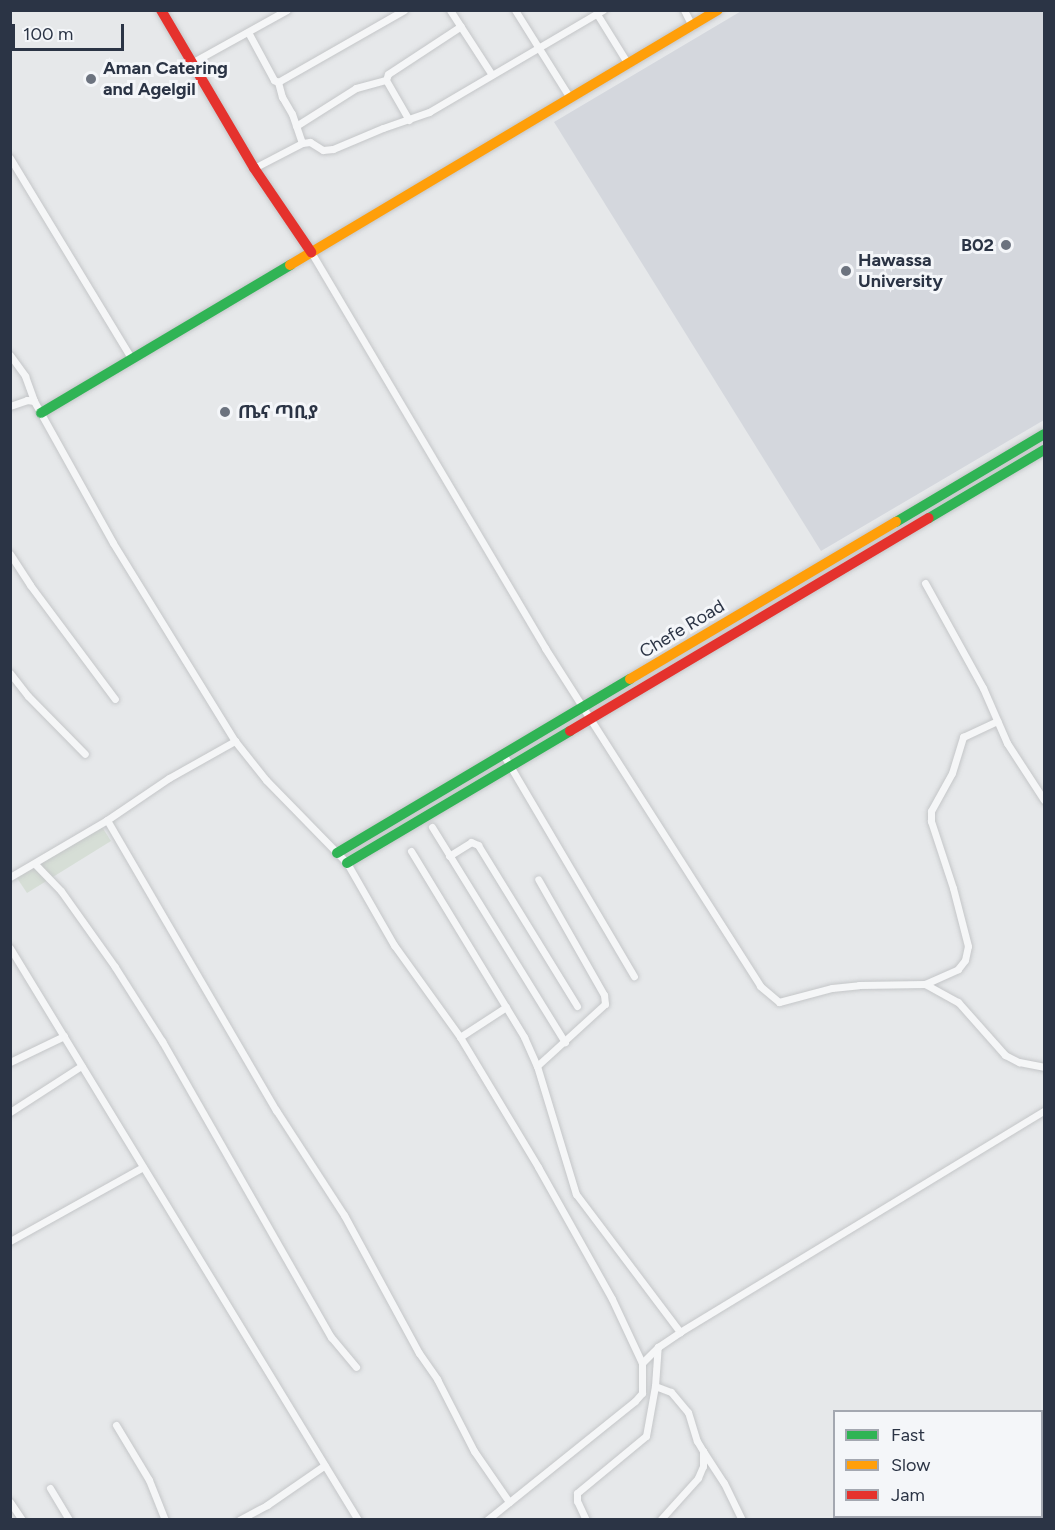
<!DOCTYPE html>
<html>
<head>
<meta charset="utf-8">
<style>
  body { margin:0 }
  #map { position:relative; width:1055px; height:1530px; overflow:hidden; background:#e6e8ea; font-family:Figtree,"Noto Sans Ethiopic",sans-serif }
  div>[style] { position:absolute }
  .built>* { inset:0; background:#d4d7dd }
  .green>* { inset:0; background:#d6ded6 }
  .roads { filter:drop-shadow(0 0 2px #c4c6c8) drop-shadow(0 0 2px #c4c6c8) }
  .street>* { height:7px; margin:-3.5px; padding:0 3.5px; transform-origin:3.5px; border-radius:3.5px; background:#f5f6f7 }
  .fast>* { height:10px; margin:-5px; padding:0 5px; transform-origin:5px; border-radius:5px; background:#30b455 }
  .slow>* { height:10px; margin:-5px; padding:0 5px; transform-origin:5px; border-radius:5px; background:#ff9f0a }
  .jam>* { height:10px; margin:-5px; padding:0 5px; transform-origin:5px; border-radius:5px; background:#e5322d }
  .dots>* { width:16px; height:16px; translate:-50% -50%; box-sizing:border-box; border:3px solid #f4f6f9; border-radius:50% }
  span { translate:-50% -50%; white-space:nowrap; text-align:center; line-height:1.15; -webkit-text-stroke:6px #f4f6f9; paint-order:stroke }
  .poi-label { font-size:18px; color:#2b3445; font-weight:700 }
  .left { translate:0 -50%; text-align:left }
  .right { translate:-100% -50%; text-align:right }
  .street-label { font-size:18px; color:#2b3445 }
  .frame { position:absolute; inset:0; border:12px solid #2b3445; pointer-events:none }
  .legend { position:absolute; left:833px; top:1410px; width:210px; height:108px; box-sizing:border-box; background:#f4f6f9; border:2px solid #a4a8b1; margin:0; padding:8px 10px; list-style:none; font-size:18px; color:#2b3445 }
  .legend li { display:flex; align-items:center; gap:12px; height:30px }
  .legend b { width:30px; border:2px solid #a4a8b1 }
  .scale { position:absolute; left:12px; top:24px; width:112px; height:27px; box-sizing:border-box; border:3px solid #2b3445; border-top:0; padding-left:8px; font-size:18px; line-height:21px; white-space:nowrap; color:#2b3445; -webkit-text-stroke:4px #f4f6f9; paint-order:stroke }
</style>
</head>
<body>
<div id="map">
  <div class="built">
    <div style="clip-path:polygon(743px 10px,1044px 11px,1044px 420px,821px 551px,554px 122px)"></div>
  </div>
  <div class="green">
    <div style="clip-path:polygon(102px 827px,111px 841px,27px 893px,17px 878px)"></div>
  </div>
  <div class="roads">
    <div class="street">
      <div style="left:450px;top:10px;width:77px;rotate:57.1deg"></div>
      <div style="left:515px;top:10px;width:104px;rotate:58deg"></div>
      <div style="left:684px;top:10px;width:18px;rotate:63deg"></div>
      <div style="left:597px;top:14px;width:59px;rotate:58.2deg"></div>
      <div style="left:248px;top:32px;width:55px;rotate:61.6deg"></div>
      <div style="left:274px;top:80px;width:4px;rotate:27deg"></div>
      <div style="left:193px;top:62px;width:107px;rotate:-29deg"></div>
      <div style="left:409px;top:120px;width:46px;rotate:-119.9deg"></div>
      <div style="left:386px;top:80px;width:6px;rotate:-72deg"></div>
      <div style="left:388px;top:74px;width:87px;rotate:-33.3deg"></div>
      <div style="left:296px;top:126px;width:71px;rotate:-32.3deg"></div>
      <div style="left:356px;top:88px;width:31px;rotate:-15deg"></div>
      <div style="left:302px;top:143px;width:31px;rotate:-109deg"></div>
      <div style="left:292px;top:114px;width:20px;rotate:-120deg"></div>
      <div style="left:282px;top:97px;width:16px;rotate:-105deg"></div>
      <div style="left:278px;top:82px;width:145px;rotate:-29.7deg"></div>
      <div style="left:10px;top:158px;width:234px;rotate:58.8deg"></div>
      <div style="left:254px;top:168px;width:54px;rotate:-27.5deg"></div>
      <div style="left:302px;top:143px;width:8px;rotate:-7deg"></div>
      <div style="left:310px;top:142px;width:15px;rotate:32deg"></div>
      <div style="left:323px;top:150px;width:10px;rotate:-6deg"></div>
      <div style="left:333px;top:149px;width:54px;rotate:-22.8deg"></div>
      <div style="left:383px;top:128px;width:49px;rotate:-19.2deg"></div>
      <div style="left:429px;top:112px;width:202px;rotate:-30.4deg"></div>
      <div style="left:311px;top:252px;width:460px;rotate:59.4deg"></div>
      <div style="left:545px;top:648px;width:401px;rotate:57.5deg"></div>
      <div style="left:760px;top:986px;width:25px;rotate:40deg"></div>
      <div style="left:779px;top:1002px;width:55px;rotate:-14.8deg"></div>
      <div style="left:832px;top:988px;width:27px;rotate:-6deg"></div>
      <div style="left:859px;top:985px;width:66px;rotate:-0.9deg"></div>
      <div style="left:925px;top:984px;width:38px;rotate:29deg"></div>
      <div style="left:958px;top:1002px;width:71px;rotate:48.4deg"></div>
      <div style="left:1005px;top:1055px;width:16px;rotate:27deg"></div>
      <div style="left:1019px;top:1062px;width:25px;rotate:11deg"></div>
      <div style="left:10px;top:355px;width:26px;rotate:54deg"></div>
      <div style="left:25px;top:376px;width:27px;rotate:70deg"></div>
      <div style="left:10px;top:406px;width:18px;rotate:-19deg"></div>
      <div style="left:27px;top:400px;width:7px;rotate:8deg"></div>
      <div style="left:34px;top:401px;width:162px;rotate:60.9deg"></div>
      <div style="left:113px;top:543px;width:233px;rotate:58.4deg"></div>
      <div style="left:235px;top:741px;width:50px;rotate:51.5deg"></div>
      <div style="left:266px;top:780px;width:116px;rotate:45.7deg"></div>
      <div style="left:347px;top:863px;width:95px;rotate:60.2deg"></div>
      <div style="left:394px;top:945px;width:113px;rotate:54.3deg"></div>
      <div style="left:460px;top:1037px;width:152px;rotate:59deg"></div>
      <div style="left:538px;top:1167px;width:151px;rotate:60.7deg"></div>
      <div style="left:612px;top:1299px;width:71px;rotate:64.9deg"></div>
      <div style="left:642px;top:1363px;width:30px;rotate:90deg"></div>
      <div style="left:642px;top:1393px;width:11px;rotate:131deg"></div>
      <div style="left:635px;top:1401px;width:190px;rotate:141.2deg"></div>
      <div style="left:10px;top:554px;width:37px;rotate:57deg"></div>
      <div style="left:30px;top:585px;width:142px;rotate:53.3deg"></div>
      <div style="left:925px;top:583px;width:120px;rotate:61.1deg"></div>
      <div style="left:983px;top:688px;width:60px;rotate:66.4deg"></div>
      <div style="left:1007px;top:743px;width:68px;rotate:57deg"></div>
      <div style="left:10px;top:673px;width:29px;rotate:52deg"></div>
      <div style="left:28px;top:696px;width:81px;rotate:45.5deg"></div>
      <div style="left:503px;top:754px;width:258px;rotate:59.5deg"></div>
      <div style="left:107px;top:820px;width:336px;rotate:59.8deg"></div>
      <div style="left:276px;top:1110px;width:125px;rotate:57.1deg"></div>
      <div style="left:344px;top:1215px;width:157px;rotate:61.5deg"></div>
      <div style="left:419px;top:1353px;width:32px;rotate:55deg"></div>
      <div style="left:437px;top:1379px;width:81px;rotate:62.8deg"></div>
      <div style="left:474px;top:1451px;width:62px;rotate:55.5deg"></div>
      <div style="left:432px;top:827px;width:253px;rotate:58.3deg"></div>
      <div style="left:411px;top:851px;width:218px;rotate:58.7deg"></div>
      <div style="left:524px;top:1037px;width:32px;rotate:66deg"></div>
      <div style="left:537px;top:1066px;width:134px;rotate:73.1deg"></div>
      <div style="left:576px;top:1194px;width:173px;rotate:53deg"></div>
      <div style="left:449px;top:856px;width:26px;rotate:-32deg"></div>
      <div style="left:471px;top:842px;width:8px;rotate:23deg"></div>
      <div style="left:478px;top:845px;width:189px;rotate:58.4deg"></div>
      <div style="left:35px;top:864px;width:37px;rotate:46deg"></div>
      <div style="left:61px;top:891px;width:93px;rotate:54.6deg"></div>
      <div style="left:115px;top:967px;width:88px;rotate:57.6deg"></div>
      <div style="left:162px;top:1041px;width:341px;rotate:60.3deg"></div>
      <div style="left:331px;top:1337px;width:39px;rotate:50deg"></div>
      <div style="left:10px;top:877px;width:113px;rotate:-30.4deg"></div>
      <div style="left:107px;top:820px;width:75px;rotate:-34.1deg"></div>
      <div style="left:169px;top:778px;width:76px;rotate:-29.3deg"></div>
      <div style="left:10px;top:948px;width:670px;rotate:58.68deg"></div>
      <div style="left:925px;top:984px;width:36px;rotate:-24deg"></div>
      <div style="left:958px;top:969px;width:11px;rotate:-52deg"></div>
      <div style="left:965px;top:960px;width:14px;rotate:-78deg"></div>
      <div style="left:968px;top:946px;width:60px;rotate:-104.5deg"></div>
      <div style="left:953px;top:888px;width:71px;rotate:-108.2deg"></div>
      <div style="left:931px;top:821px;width:10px;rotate:-90deg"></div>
      <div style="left:931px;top:811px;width:43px;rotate:-61.1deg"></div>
      <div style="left:952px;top:773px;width:38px;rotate:-73deg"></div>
      <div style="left:963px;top:737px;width:38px;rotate:-25deg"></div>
      <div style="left:460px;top:1037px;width:55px;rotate:-33.1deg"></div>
      <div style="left:10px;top:1062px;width:60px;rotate:-25.7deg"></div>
      <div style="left:537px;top:1066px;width:92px;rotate:-42.4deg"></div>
      <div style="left:605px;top:1004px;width:9px;rotate:-96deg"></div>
      <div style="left:604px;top:995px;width:133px;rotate:-119.6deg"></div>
      <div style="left:10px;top:1112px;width:85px;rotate:-32.9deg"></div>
      <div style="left:10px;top:1241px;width:152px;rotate:-29.1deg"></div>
      <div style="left:642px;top:1363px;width:23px;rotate:-45deg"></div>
      <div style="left:658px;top:1347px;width:27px;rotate:-34deg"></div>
      <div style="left:680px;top:1332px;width:426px;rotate:-31.3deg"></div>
      <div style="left:655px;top:1386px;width:17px;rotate:21deg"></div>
      <div style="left:671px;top:1392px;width:26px;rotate:50deg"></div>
      <div style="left:688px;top:1412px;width:30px;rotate:73deg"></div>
      <div style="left:697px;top:1441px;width:12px;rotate:59deg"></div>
      <div style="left:703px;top:1451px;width:15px;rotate:90deg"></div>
      <div style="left:703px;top:1466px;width:13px;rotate:113deg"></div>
      <div style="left:698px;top:1478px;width:57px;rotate:132.1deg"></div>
      <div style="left:116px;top:1425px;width:64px;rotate:59deg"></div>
      <div style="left:149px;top:1480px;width:43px;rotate:68.2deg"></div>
      <div style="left:703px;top:1451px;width:38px;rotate:57deg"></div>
      <div style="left:724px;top:1483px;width:41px;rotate:64.1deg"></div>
      <div style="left:50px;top:1488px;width:37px;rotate:59deg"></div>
      <div style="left:10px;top:1502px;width:22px;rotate:56deg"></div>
      <div style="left:239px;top:1520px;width:32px;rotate:-28deg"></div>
      <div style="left:267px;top:1505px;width:70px;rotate:-34.6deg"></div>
      <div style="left:586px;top:1520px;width:21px;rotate:-115deg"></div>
      <div style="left:577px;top:1501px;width:8px;rotate:-90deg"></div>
      <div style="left:577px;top:1493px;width:89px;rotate:-39.6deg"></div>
      <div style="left:646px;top:1436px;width:51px;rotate:-79.8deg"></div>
      <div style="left:655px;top:1386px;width:39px;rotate:-86deg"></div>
    </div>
    <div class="fast">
      <div style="left:41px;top:413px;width:290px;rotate:-30.7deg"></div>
      <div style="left:929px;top:518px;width:134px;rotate:-30.6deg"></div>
      <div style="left:896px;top:522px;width:172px;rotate:-30.7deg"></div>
      <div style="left:337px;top:853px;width:341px;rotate:-30.7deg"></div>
      <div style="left:347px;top:863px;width:259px;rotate:-30.6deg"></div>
    </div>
    <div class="slow">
      <div style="left:290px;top:265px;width:498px;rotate:-30.8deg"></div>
      <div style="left:630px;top:679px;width:309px;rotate:-30.6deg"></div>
    </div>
    <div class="jam">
      <div style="left:161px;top:10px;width:183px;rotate:59.5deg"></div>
      <div style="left:254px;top:168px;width:102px;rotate:55.8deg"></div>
      <div style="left:570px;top:731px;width:417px;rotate:-30.7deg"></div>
    </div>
  </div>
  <div class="dots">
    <div style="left:91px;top:79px;background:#6c737f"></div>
    <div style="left:1006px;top:245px;background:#6c737f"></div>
    <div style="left:846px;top:271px;background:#6c737f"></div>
    <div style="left:225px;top:412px;background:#6c737f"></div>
  </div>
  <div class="poi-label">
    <span class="left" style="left:103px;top:79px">Aman Catering<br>and Agelgil</span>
    <span class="right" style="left:994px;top:245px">B02</span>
    <span class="left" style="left:858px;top:271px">Hawassa<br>University</span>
    <span class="left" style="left:238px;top:412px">ጤና ጣቢያ</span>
  </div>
  <div class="street-label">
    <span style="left:682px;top:629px;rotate:-31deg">Chefe Road</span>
  </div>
  <div class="frame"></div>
  <ul class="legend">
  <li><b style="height:8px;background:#30b455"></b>Fast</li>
  <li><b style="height:8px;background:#ff9f0a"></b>Slow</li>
  <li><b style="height:8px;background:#e5322d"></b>Jam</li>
  </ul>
  <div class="scale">100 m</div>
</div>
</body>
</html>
